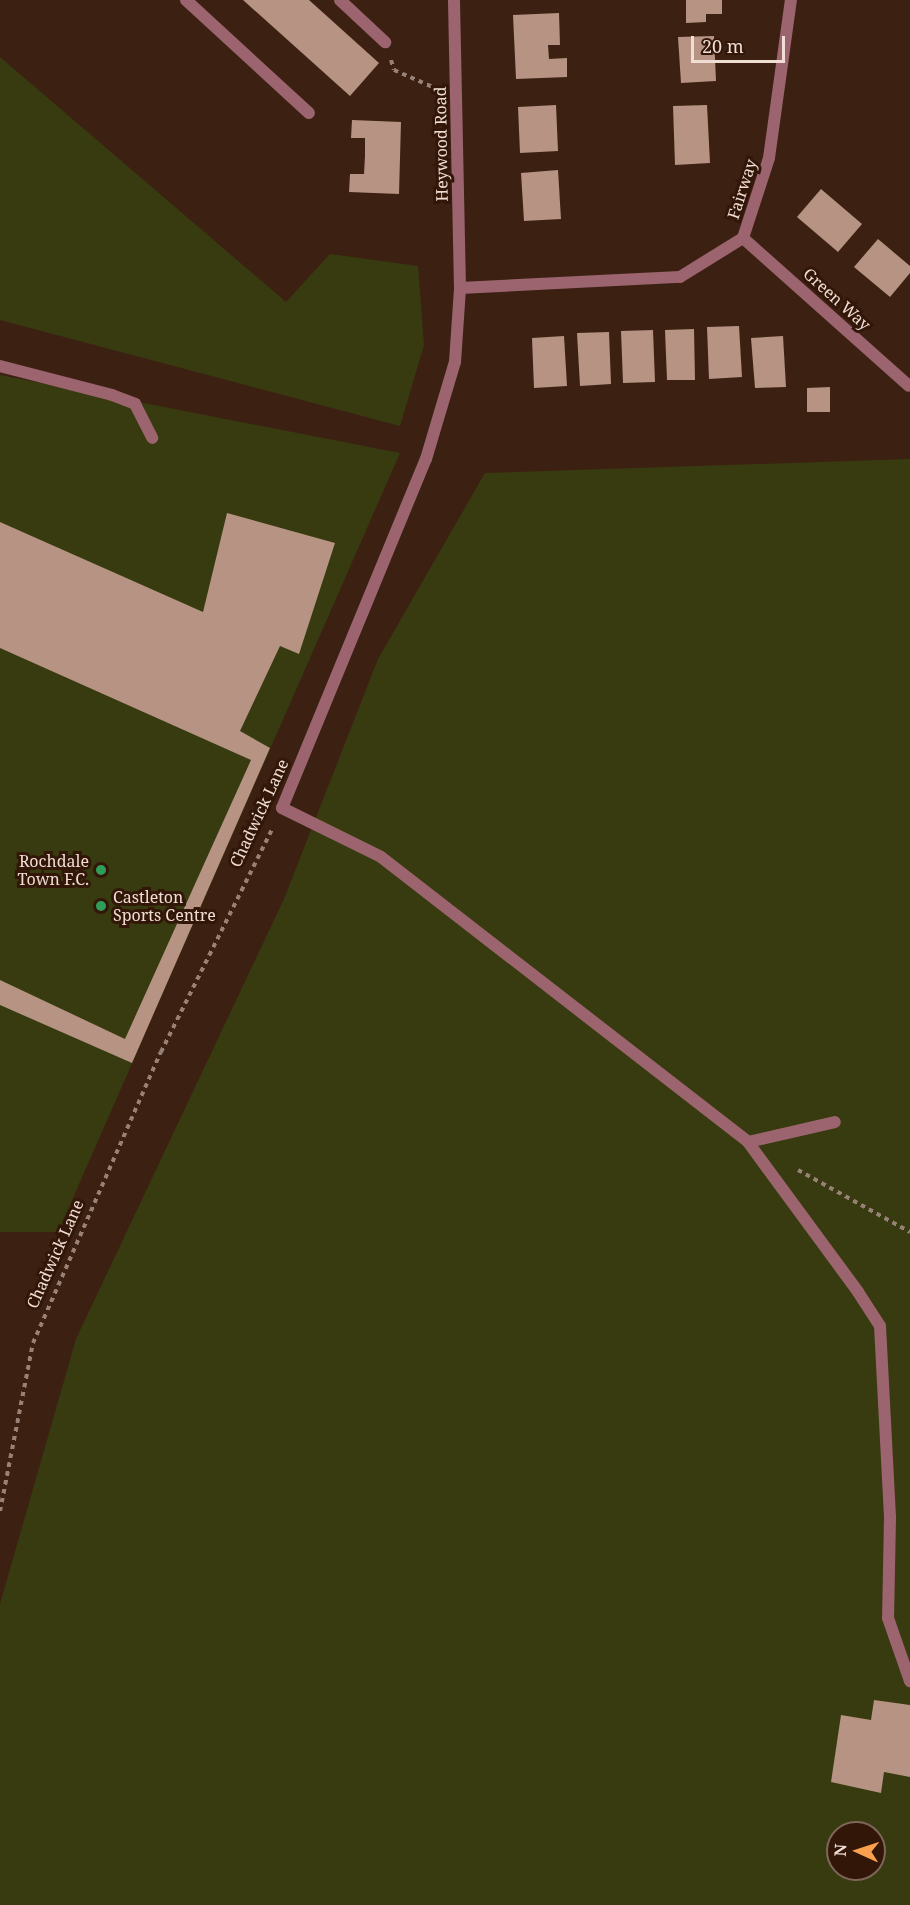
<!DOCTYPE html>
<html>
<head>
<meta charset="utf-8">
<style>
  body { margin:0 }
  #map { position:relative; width:910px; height:1905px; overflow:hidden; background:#3c2113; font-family:"Noto Serif",serif }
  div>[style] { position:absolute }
  .green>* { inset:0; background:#383b0f }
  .building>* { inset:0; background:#b69382 }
  .path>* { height:4px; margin-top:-2px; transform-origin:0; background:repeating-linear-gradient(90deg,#988176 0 4.5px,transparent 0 9px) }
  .lane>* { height:12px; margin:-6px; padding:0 6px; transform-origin:6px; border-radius:6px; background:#9c646f }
  .street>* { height:12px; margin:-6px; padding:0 6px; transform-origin:6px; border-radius:6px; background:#9c646f }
  .dots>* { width:16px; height:16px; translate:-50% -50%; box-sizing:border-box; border:3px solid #321709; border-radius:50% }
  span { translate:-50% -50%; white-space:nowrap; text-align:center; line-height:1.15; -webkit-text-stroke:6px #321709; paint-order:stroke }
  .street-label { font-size:16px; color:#f0ddd4 }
  .poi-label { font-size:16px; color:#f0ddd4 }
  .right { translate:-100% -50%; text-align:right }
  .left { translate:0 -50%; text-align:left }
  .north { position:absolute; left:826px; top:1821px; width:60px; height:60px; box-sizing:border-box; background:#321709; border:2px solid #7e665a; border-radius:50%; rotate:273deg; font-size:16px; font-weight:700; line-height:24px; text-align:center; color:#f0ddd4 }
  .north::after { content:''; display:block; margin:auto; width:21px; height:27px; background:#f99f4d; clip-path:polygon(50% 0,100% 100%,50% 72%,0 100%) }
  .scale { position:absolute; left:691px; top:36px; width:94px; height:27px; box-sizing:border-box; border:3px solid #f0ddd4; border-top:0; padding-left:8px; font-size:18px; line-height:21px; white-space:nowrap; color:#f0ddd4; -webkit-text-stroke:4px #321709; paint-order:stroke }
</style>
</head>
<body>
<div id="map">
  <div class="green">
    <div style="clip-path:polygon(0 57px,286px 302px,330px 254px,418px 266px,424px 345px,400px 426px,0 320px)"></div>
    <div style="clip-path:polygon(0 375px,400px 453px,58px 1232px,0 1232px)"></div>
    <div style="clip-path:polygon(evenodd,910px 459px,910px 1905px,0 1905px,0 1604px,76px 1339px,284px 899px,378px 659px,485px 473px,910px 459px,838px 1833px,874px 1833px,874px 1869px,838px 1869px,838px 1833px)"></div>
  </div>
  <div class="building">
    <div style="clip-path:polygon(243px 0,309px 0,379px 63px,350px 96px)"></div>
    <div style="clip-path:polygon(686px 0,722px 0,722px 14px,706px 14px,706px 22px,686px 23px)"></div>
    <div style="clip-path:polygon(559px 13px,560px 45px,548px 45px,549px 59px,567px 58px,567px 77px,516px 79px,513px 15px)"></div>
    <div style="clip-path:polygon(714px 36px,716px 81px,681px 83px,678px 37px)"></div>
    <div style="clip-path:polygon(556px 105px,558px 151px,520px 153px,518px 107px)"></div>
    <div style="clip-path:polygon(707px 105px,710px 163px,675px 165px,673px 106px)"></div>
    <div style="clip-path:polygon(352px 120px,401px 122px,399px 194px,349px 192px,350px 174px,364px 174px,365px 156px,365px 138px,351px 138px)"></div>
    <div style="clip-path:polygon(558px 170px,561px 219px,524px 221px,521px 173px)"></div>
    <div style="clip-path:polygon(821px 189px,862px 224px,838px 252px,797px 217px)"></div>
    <div style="clip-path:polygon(878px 239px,910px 266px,910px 273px,890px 297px,854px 267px)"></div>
    <div style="clip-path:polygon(739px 326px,742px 377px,709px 379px,707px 327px)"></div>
    <div style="clip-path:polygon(694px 329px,695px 380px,667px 380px,665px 330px)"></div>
    <div style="clip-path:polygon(653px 330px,655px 382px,623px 383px,621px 331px)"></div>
    <div style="clip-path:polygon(609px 332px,611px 384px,580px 386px,577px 333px)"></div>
    <div style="clip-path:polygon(564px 336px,567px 386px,534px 388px,532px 338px)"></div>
    <div style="clip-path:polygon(783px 336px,786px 387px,755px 388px,751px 338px)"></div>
    <div style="clip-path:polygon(830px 387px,830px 412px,807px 412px,807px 388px)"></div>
    <div style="clip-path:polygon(227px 513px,335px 543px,299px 654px,280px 646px,240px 731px,270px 748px,132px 1063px,0 1005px,0 980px,125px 1039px,251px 760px,0 648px,0 522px,203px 612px)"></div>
    <div style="clip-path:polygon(874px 1700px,910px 1705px,910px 1777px,884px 1772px,881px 1793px,831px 1782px,841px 1715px,871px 1720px)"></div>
  </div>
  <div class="path">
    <div style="left:391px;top:60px;width:10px;rotate:73deg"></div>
    <div style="left:394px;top:70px;width:45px;rotate:23.7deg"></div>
    <div style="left:798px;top:1170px;width:128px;rotate:29deg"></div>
    <div style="left:0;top:1511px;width:171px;rotate:-78.9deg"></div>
    <div style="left:33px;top:1343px;width:318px;rotate:-66.3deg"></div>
    <div style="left:161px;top:1052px;width:251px;rotate:-63.5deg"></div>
  </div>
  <div class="lane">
    <div style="left:186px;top:0;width:167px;rotate:42.6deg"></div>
    <div style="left:112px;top:395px;width:25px;rotate:21deg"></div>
    <div style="left:135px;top:404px;width:38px;rotate:63deg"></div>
    <div style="left:282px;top:808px;width:110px;rotate:26.3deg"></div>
    <div style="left:381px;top:857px;width:465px;rotate:37.8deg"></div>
    <div style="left:748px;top:1142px;width:186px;rotate:53.7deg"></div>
    <div style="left:858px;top:1292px;width:40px;rotate:57.1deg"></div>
    <div style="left:880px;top:1326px;width:191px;rotate:87deg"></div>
    <div style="left:890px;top:1517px;width:101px;rotate:91.1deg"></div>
    <div style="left:888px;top:1618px;width:67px;rotate:70.8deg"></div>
    <div style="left:748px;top:1142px;width:89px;rotate:-12.9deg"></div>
  </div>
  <div class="street">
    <div style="left:340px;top:0;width:62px;rotate:43deg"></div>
    <div style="left:743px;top:238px;width:222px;rotate:41.7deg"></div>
    <div style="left:460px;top:288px;width:220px;rotate:-2.9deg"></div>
    <div style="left:680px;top:277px;width:74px;rotate:-31.8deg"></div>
    <div style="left:743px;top:238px;width:84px;rotate:-72deg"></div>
    <div style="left:769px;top:158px;width:160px;rotate:-82.1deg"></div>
    <div style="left:0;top:366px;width:116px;rotate:14.5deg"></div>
    <div style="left:282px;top:808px;width:378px;rotate:-67.6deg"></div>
    <div style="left:426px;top:459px;width:101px;rotate:-73.4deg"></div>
    <div style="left:455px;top:362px;width:74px;rotate:-86.1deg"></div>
    <div style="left:460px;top:288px;width:288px;rotate:-91.2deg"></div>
  </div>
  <div class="dots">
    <div style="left:101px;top:870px;background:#2e9e5b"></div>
    <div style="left:101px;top:906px;background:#2e9e5b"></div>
  </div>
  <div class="street-label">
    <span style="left:441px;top:144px;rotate:-91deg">Heywood Road</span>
    <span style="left:742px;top:189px;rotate:-72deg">Fairway</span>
    <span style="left:837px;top:299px;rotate:42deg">Green Way</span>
    <span style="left:259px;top:813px;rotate:-65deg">Chadwick Lane</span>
    <span style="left:55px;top:1254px;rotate:-66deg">Chadwick Lane</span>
  </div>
  <div class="poi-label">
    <span class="right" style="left:89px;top:870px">Rochdale<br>Town F.C.</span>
    <span class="left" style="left:113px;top:906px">Castleton<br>Sports Centre</span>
  </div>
  <div class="north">N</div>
  <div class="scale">20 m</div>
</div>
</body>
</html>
